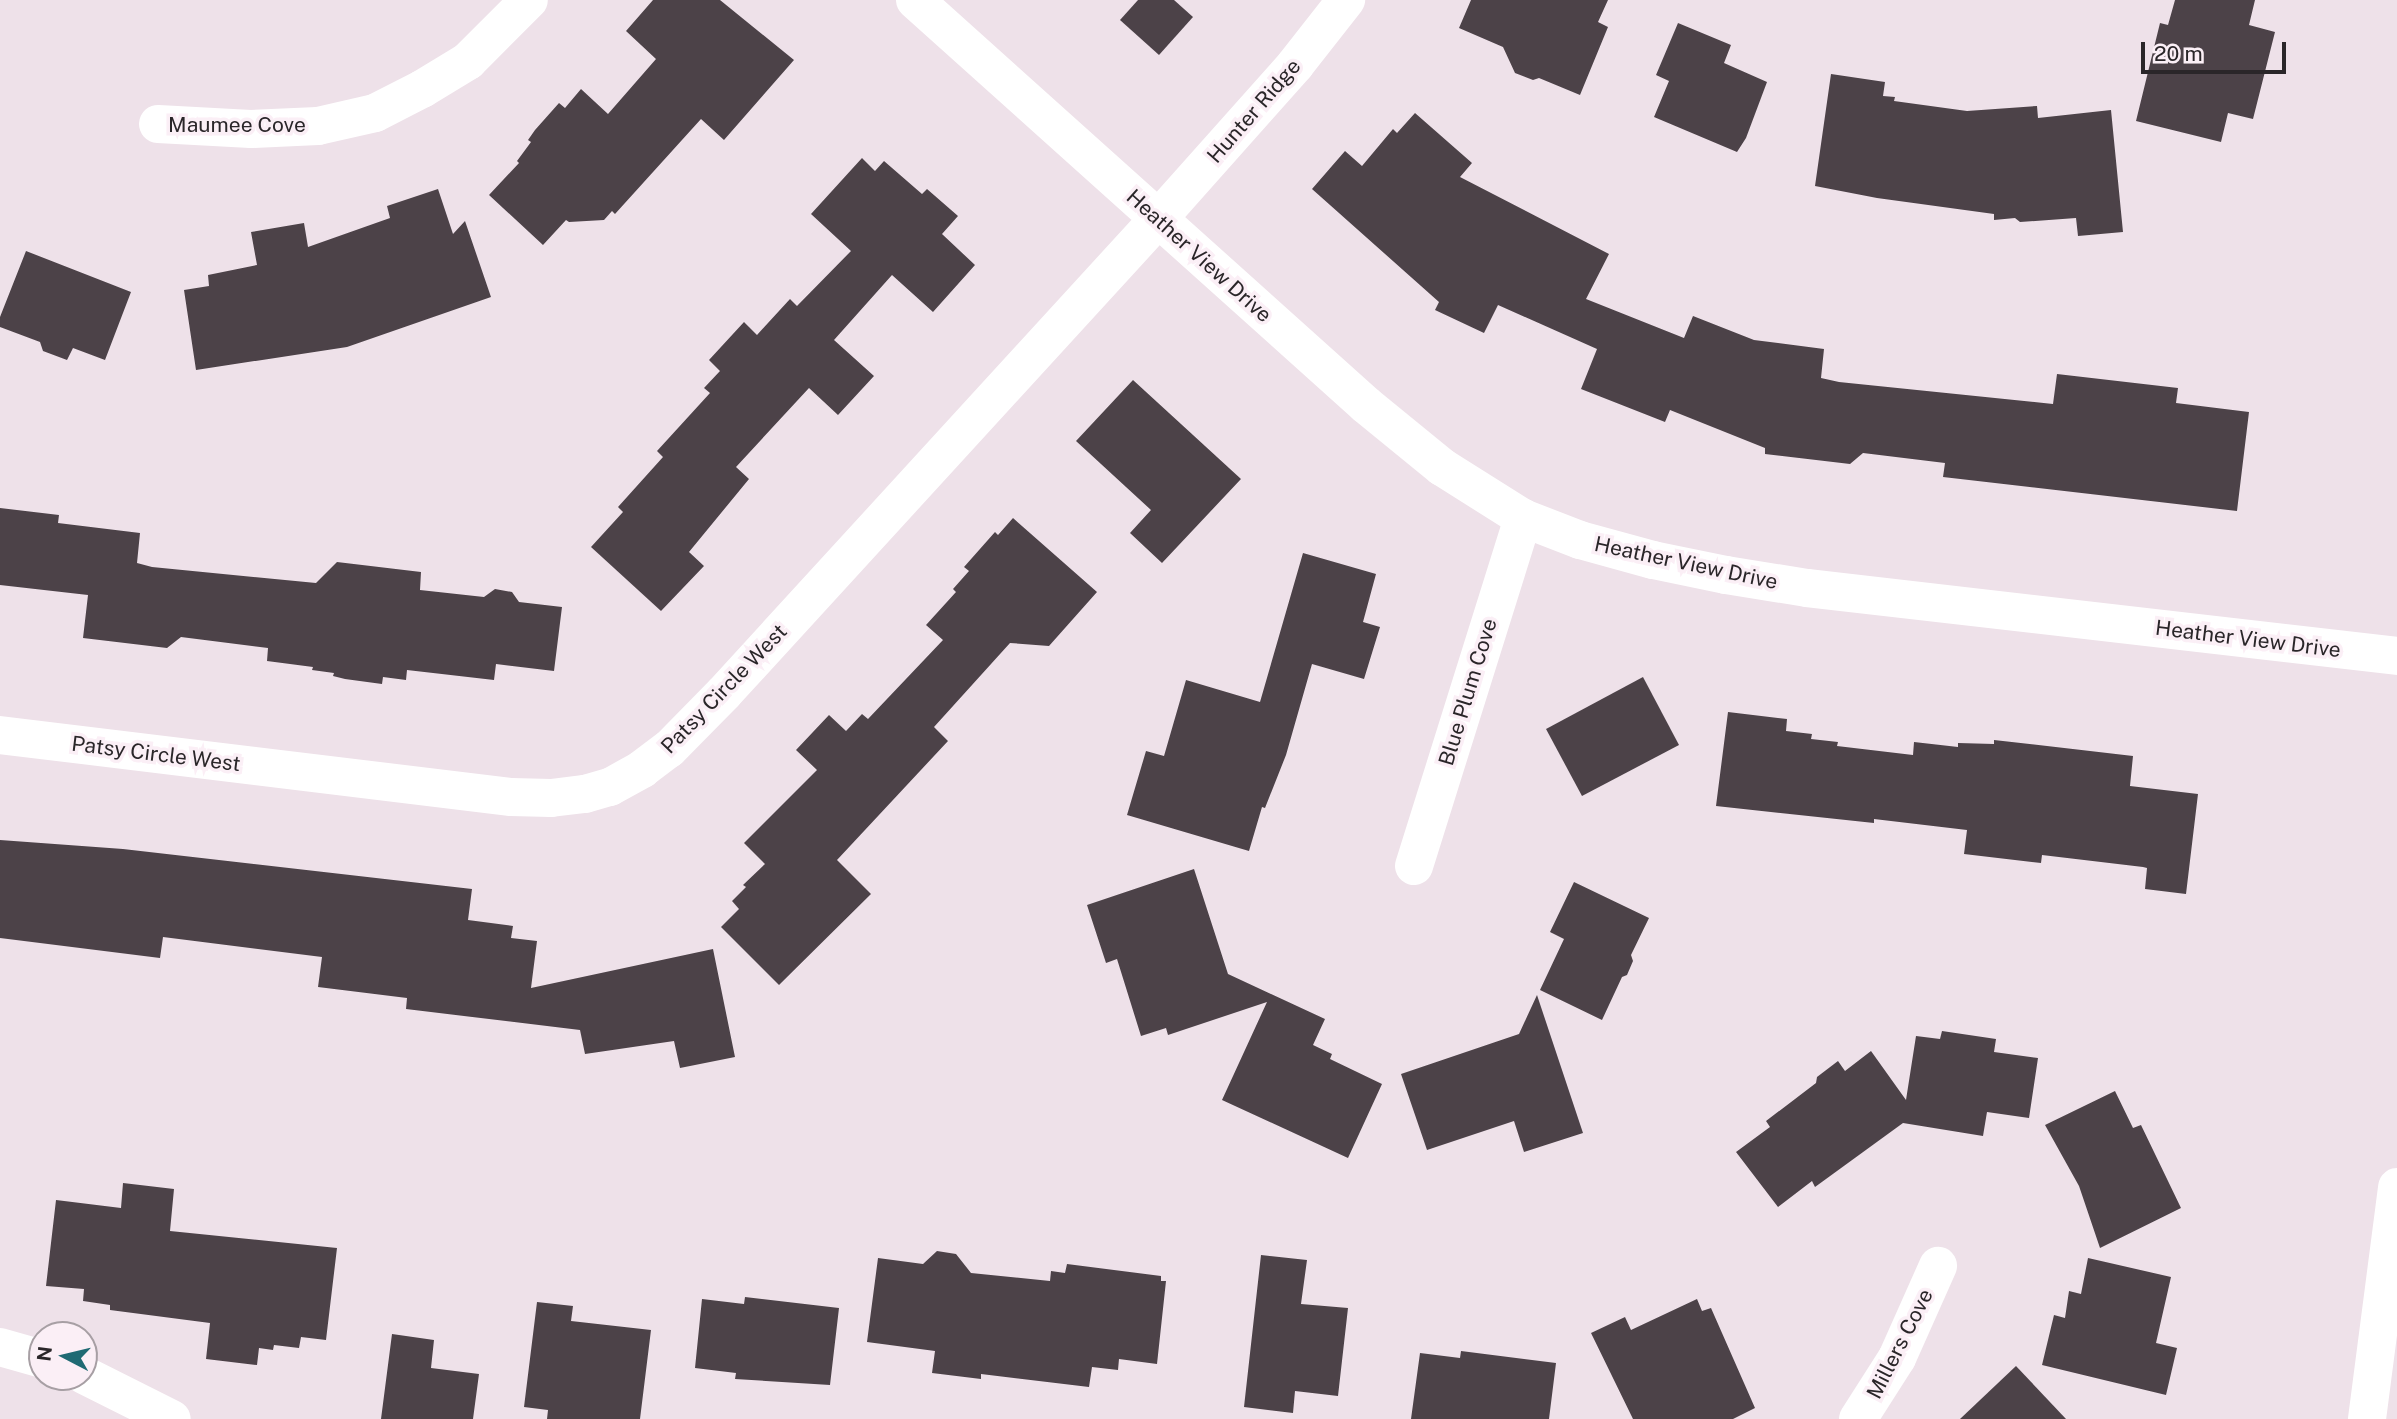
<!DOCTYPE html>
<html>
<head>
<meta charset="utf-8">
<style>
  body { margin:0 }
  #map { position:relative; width:2397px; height:1419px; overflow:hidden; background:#eee1e9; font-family:"Public Sans",sans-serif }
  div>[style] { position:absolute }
  .building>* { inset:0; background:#4c4248 }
  .minor>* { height:38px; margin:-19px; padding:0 19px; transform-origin:19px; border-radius:19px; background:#fff }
  .tertiary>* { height:38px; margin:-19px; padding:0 19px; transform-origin:19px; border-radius:19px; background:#fff }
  span { translate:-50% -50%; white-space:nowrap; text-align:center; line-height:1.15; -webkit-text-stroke:7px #fbeff6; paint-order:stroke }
  .street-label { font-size:21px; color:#2a2629 }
  .north { position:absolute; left:28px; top:1321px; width:70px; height:70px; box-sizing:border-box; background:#fbeff6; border:2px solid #a79fa4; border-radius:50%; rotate:277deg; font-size:19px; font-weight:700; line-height:28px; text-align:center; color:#2a2629 }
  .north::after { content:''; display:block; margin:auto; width:24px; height:32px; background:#1f6a73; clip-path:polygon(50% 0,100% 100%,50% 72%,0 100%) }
  .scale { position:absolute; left:2141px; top:42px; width:145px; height:32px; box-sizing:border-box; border:4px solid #2a2629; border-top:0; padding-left:9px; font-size:21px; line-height:24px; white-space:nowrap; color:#2a2629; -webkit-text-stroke:5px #fbeff6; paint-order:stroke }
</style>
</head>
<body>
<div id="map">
  <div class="building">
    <div style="clip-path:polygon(653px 0,720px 0,794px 60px,724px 140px,701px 119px,615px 214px,612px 211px,604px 220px,569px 222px,566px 220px,543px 245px,489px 195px,519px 163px,517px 161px,531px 142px,528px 140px,535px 130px,559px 103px,565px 108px,581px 89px,608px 114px,656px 59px,626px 31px)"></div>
    <div style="clip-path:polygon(1138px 0,1174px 0,1193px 17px,1159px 55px,1120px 20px)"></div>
    <div style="clip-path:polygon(1471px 0,1608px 0,1598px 22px,1608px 27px,1580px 95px,1539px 78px,1533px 80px,1515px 73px,1503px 47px,1459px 28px)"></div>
    <div style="clip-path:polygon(2175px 0,2255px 0,2249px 25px,2275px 32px,2253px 119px,2228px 113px,2221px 142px,2136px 121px,2160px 23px,2168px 25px)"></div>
    <div style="clip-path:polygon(1678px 23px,1731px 45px,1724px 63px,1767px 82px,1746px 138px,1737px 152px,1654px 117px,1669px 81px,1656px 75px)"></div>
    <div style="clip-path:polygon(1831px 74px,1885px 82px,1883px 96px,1895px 97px,1894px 101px,1967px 111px,2037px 106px,2038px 118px,2111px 110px,2123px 232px,2078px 236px,2076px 218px,2020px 222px,2015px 218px,1994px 220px,1994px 214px,1877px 198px,1815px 186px)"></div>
    <div style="clip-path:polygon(1415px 113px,1472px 163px,1460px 177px,1609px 254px,1586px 299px,1684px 338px,1693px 316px,1754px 340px,1824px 349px,1821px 378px,1839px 382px,2053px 404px,2057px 374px,2178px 388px,2176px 403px,2249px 412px,2237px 511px,1943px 477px,1945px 463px,1863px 453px,1850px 464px,1765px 454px,1765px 448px,1670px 410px,1665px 422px,1581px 389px,1597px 349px,1498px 305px,1484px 333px,1435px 310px,1439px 302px,1312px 189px,1345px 151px,1362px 166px,1393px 129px,1397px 133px)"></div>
    <div style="clip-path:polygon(862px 158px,875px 171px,884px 161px,922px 194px,927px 189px,958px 216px,942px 234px,975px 265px,933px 312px,892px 275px,834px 340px,874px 376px,838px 415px,809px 388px,736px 467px,749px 479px,689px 552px,704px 566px,661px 611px,591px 547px,623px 512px,618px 507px,663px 457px,657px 451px,710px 393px,704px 388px,720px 371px,709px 360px,744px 322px,757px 335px,790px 299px,797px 306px,851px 251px,811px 214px)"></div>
    <div style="clip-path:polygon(438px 189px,453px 234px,465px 221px,491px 297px,347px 347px,196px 370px,184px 290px,209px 286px,208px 275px,257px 265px,251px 232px,304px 223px,308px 247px,390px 218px,387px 206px)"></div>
    <div style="clip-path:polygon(26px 251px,131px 292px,105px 360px,73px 348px,67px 360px,43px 351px,40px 342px,0 327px,0 317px)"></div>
    <div style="clip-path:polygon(1133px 380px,1241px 479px,1162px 563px,1130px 533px,1151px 510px,1076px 441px)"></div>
    <div style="clip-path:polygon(0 508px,59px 515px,58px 523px,140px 533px,137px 563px,152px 567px,316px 583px,337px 562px,421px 572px,420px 590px,484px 597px,495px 589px,512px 592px,519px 602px,562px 607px,554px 671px,496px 664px,494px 680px,407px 670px,406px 680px,383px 677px,382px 684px,345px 679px,333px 676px,334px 673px,312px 670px,313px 667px,267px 661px,268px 648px,181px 637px,167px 648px,83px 638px,88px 595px,0 585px)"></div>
    <div style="clip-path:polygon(1013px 518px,1097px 592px,1049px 646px,1010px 643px,934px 727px,948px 741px,837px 860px,871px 894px,779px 985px,721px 927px,739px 909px,732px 901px,746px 887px,743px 885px,765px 864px,744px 843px,817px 770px,796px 750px,829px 715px,846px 731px,862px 714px,868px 719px,943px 640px,926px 625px,956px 592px,953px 589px,969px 571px,964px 567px,995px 532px,998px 535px)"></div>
    <div style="clip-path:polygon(1303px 553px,1376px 574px,1363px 622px,1380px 627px,1364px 679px,1312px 664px,1286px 755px,1265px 808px,1262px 807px,1249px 851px,1127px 815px,1146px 751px,1164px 756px,1186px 680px,1260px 702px)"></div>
    <div style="clip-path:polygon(1643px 677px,1679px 745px,1582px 796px,1546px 729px)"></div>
    <div style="clip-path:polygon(1728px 712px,1787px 719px,1786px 731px,1812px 734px,1811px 739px,1838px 742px,1837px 746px,1913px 755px,1914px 742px,1958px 747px,1958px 743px,1994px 744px,1994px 740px,2133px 756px,2130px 786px,2198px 794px,2186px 894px,2145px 889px,2147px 868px,2143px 867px,2042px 855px,2041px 863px,1964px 854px,1967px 830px,1874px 819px,1874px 823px,1716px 806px)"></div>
    <div style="clip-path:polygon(0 840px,123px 849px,472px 889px,468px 920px,513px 926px,511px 938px,537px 941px,531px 988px,713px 949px,735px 1057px,680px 1068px,674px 1041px,585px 1054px,580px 1030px,406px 1009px,407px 998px,318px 987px,322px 957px,163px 937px,160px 958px,0 938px)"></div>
    <div style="clip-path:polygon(1194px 869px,1228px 974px,1325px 1019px,1313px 1045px,1332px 1054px,1330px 1059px,1382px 1084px,1348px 1158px,1222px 1100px,1267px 1002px,1168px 1035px,1166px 1028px,1141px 1036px,1117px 959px,1106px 963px,1087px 905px)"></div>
    <div style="clip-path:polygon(1574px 882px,1649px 918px,1631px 955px,1633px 961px,1627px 975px,1622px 977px,1602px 1020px,1540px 990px,1564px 939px,1550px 932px)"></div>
    <div style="clip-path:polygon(1537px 995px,1583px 1133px,1524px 1152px,1514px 1121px,1427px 1150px,1401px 1074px,1519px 1034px)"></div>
    <div style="clip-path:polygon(1942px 1031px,1996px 1039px,1994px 1052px,2038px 1058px,2029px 1118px,1987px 1112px,1983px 1136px,1903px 1123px,1815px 1187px,1812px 1181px,1778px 1207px,1736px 1152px,1770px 1127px,1766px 1121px,1816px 1083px,1817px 1077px,1838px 1061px,1845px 1071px,1871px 1051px,1906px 1100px,1916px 1036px,1940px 1039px)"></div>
    <div style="clip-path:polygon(2115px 1091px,2133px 1128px,2141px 1125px,2181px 1208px,2100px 1248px,2079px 1186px,2045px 1125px)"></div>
    <div style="clip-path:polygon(123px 1183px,174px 1189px,170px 1231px,337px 1248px,326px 1340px,301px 1337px,299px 1348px,274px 1345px,273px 1350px,259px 1348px,257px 1365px,206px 1359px,210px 1323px,110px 1310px,110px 1305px,83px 1301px,84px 1289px,46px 1286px,56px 1200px,121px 1208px)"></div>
    <div style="clip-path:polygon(937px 1251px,956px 1254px,971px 1273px,1050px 1281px,1051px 1271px,1065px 1273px,1067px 1264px,1161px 1276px,1161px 1281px,1166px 1281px,1157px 1364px,1119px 1359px,1118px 1370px,1092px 1367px,1089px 1387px,981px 1374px,981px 1379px,932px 1373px,935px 1351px,867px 1342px,878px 1258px,923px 1264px)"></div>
    <div style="clip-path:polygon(1261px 1255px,1307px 1260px,1301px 1304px,1348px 1308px,1338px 1396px,1295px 1391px,1293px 1413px,1244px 1407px)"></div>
    <div style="clip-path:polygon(2088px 1258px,2171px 1277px,2156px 1343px,2177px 1348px,2166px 1395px,2042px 1365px,2054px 1315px,2065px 1318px,2069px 1291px,2081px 1294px)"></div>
    <div style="clip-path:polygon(745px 1297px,839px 1308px,830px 1385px,735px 1379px,736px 1373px,695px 1368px,702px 1299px,744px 1304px)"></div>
    <div style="clip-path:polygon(1697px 1299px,1702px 1311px,1711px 1308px,1755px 1408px,1733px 1419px,1633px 1419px,1591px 1333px,1625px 1317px,1631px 1330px)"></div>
    <div style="clip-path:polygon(537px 1302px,573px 1306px,571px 1321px,651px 1330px,640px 1419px,547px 1419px,548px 1410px,524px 1407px)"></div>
    <div style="clip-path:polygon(392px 1334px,434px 1340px,431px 1368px,479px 1374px,473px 1419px,381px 1419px)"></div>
    <div style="clip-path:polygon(1461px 1351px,1556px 1363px,1549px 1419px,1411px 1419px,1420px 1353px,1460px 1358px)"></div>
    <div style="clip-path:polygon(2016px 1366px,2066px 1419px,1960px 1419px)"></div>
  </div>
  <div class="minor">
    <div style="left:915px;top:0;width:606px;rotate:41.92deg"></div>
    <div style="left:1366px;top:405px;width:98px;rotate:39.2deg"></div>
    <div style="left:1442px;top:467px;width:96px;rotate:32.2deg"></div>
    <div style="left:1523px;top:518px;width:61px;rotate:21.1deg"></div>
    <div style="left:1580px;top:540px;width:76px;rotate:15.3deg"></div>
    <div style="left:1653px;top:560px;width:75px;rotate:11.6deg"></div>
    <div style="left:1726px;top:575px;width:82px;rotate:9.1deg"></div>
    <div style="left:1807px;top:588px;width:594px;rotate:6.57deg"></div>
    <div style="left:158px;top:124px;width:93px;rotate:3.1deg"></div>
    <div style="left:251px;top:129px;width:67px;rotate:-2.6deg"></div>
    <div style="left:318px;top:126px;width:58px;rotate:-12.8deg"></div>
    <div style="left:375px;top:113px;width:53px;rotate:-27.1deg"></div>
    <div style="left:422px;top:89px;width:54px;rotate:-31.3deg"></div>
    <div style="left:468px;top:61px;width:86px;rotate:-45deg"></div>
    <div style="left:0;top:735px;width:515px;rotate:6.92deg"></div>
    <div style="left:511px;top:797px;width:40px;rotate:1.4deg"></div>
    <div style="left:551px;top:798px;width:34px;rotate:-7deg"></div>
    <div style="left:585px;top:794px;width:26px;rotate:-16deg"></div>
    <div style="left:610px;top:787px;width:37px;rotate:-29deg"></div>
    <div style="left:642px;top:769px;width:34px;rotate:-37deg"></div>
    <div style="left:669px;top:749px;width:78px;rotate:-45.5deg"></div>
    <div style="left:724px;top:693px;width:643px;rotate:-47.52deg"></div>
    <div style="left:1158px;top:219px;width:206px;rotate:-48.3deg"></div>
    <div style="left:1295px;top:65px;width:83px;rotate:-51.9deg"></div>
    <div style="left:1414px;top:866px;width:365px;rotate:-72.6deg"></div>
    <div style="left:0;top:1347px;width:44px;rotate:15.9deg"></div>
    <div style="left:84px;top:1375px;width:98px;rotate:26.6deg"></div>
    <div style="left:1858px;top:1419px;width:72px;rotate:-57.4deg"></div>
    <div style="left:1897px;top:1358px;width:101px;rotate:-66deg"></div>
  </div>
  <div class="tertiary">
    <div style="left:2367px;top:1419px;width:234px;rotate:-82.6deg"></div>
  </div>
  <div class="street-label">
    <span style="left:1254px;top:111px;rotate:-49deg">Hunter Ridge</span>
    <span style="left:237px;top:125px">Maumee Cove</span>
    <span style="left:1199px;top:256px;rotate:42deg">Heather View Drive</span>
    <span style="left:1686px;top:563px;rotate:12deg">Heather View Drive</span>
    <span style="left:2248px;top:639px;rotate:7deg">Heather View Drive</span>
    <span style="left:724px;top:689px;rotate:-46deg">Patsy Circle West</span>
    <span style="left:1468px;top:692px;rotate:-73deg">Blue Plum Cove</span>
    <span style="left:156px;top:754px;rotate:7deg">Patsy Circle West</span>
    <span style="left:1900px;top:1344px;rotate:-63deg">Millers Cove</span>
  </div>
  <div class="north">N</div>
  <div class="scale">20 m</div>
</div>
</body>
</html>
